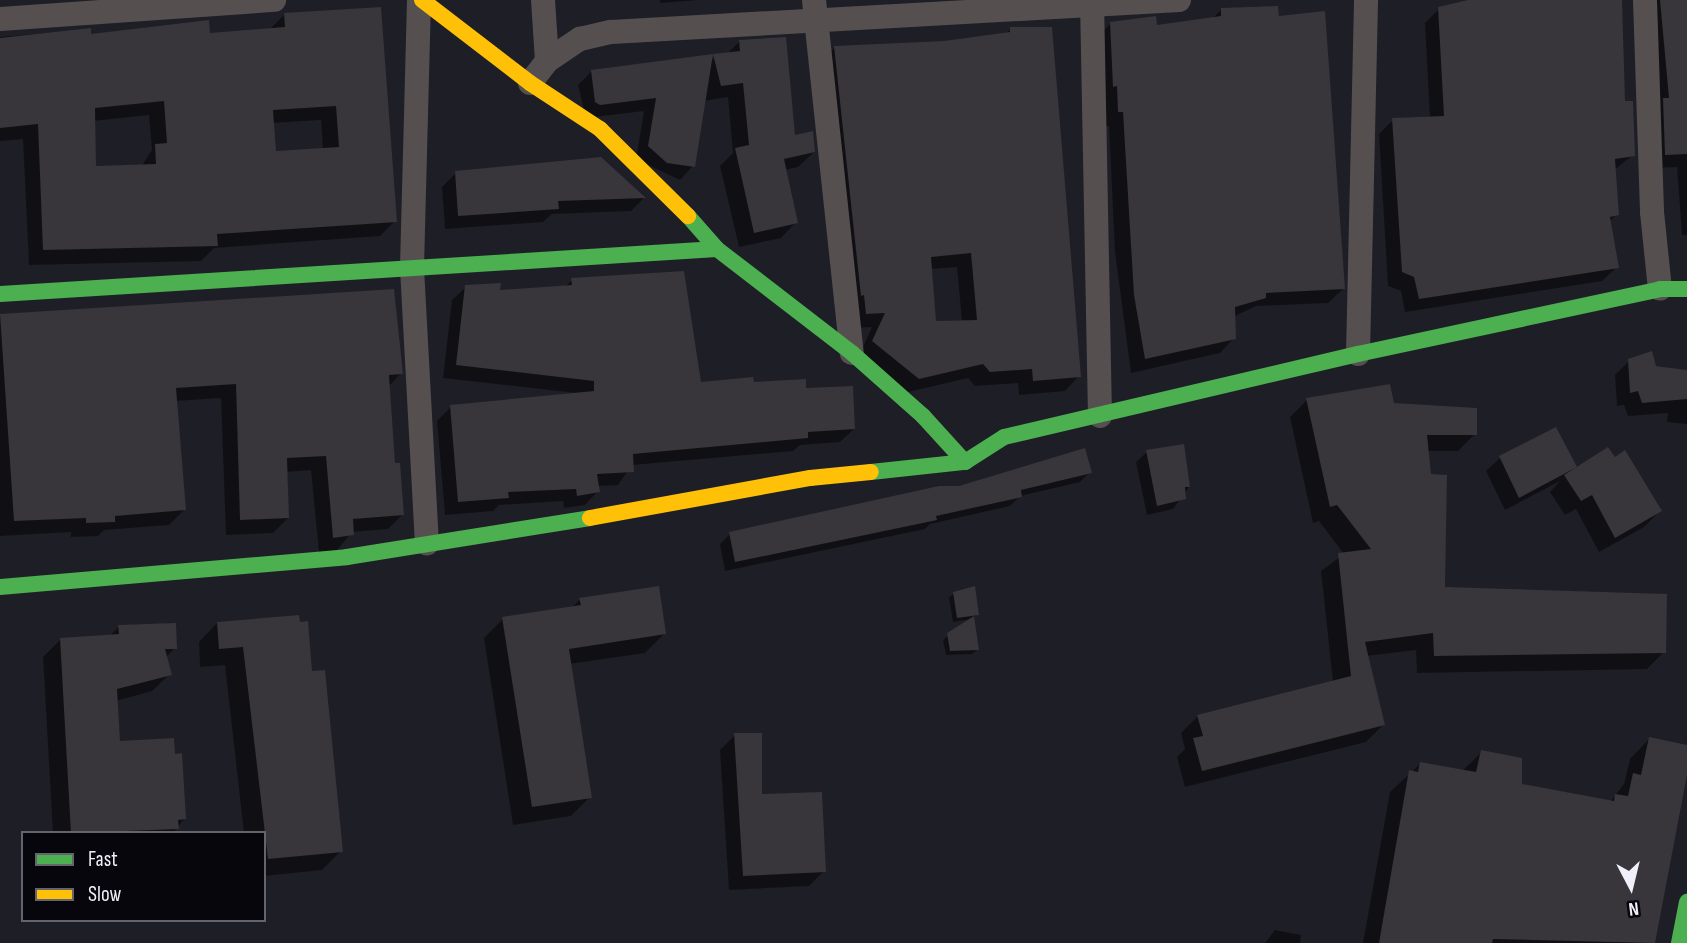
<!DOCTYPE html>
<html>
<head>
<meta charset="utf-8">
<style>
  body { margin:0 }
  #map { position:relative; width:1687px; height:943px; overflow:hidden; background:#1e1e27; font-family:"Sofia Sans Condensed",sans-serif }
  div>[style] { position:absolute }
  .shadow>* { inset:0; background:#0007 }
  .building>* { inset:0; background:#38353b }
  .street>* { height:24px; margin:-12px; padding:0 12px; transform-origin:12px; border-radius:12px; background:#55504f }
  .fast>* { height:16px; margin:-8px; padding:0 8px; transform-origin:8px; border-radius:8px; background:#4caf50 }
  .slow>* { height:16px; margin:-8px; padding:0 8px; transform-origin:8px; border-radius:8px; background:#ffc107 }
  span { translate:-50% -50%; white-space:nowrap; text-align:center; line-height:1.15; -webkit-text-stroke:6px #07060d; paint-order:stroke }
  .legend { position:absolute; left:21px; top:831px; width:245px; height:91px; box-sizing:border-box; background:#07060d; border:2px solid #64646c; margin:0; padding:9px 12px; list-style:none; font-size:21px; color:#f0f0fb }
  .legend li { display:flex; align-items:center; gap:14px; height:35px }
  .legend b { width:35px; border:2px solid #64646c }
  .north { position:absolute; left:1596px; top:852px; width:70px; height:70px; -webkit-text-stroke:5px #07060d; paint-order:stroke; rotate:173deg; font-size:19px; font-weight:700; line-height:28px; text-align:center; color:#f0f0fb }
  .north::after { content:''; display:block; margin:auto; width:24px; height:32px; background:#f0f0fb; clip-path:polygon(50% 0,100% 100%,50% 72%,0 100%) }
</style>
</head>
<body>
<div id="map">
  <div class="shadow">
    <div style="clip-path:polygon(660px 0,699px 0,660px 3px)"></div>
    <div style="clip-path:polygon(1476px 0,1620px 0,1623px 103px,1633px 155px,1614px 170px,1617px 214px,1609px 222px,1617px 267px,1602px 281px,1405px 312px,1401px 291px,1388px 286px,1379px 134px,1393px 120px,1430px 118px,1425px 23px,1439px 9px)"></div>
    <div style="clip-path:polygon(1656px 0,1687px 0,1687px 235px,1682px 235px,1677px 167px,1651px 168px)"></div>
    <div style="clip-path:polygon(evenodd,379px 8px,395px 221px,380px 236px,214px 248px,201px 261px,29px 265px,23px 139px,0 141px,0 37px,89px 30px,89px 36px,209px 35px,269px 30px,285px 14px,379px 8px,149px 115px,152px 150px,141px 167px,94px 168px,93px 121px,149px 115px,379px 8px,321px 120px,323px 150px,275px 152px,272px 123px,321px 120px)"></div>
    <div style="clip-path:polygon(1222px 9px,1343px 289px,1328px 303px,1256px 306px,1233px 317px,1234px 338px,1220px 353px,1131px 373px,1115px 252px,1109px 126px,1104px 126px,1096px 38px,1111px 23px,1156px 27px,1212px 19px)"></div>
    <div style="clip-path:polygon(evenodd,1011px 29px,1079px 376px,1065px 391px,1019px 395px,1018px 383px,975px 386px,968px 378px,904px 393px,859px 356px,872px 327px,852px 328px,820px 62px,835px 47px,944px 42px,1005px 34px,1011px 29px,957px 267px,962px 322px,935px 323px,931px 269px,957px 267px)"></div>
    <div style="clip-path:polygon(740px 41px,793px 137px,814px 152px,798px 167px,785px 170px,796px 222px,781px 238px,739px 247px,720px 166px,733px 153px,728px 97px,704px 101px,693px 166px,680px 180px,636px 159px,644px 111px,586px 118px,578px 85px,592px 71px,710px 60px,727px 54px)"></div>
    <div style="clip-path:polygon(600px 158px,644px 198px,631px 211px,552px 214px,543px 222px,445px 229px,442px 187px,456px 173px)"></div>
    <div style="clip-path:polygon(572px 280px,699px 384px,804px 390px,854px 429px,840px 442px,800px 445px,793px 451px,632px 465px,618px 485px,598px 486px,598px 491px,585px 505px,564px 508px,563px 501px,499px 505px,493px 511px,445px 515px,437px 421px,451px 407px,576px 393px,443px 378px,452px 300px,466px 287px,498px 292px,565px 287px)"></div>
    <div style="clip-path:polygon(392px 291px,401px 373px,388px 387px,393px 465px,403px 514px,388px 529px,352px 532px,337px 550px,319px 552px,311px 470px,286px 472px,288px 518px,273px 533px,226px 535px,221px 398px,175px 401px,184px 510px,169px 525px,104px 530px,98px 536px,71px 537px,71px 532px,0 536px,0 316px)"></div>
    <div style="clip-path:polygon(1629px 361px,1687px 371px,1687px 424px,1667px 422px,1668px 413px,1628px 416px,1624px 405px,1617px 406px,1615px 375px)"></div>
    <div style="clip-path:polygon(1307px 400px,1393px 405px,1475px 434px,1458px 451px,1427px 451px,1443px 589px,1664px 652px,1647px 669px,1417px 673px,1416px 650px,1366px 656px,1383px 725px,1366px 742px,1185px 787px,1177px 757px,1185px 749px,1181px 733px,1198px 716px,1333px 682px,1321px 571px,1344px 554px,1319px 521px,1313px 523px,1290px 417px)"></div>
    <div style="clip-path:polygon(1555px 429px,1576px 470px,1660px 511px,1644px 527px,1599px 552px,1576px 509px,1565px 515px,1550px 492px,1560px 481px,1505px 510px,1486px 471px,1500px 458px)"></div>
    <div style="clip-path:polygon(1147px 452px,1189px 487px,1173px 509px,1147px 515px,1136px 462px)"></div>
    <div style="clip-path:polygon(1090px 472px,1080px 482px,1020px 496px,1010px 506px,930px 524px,925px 529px,725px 571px,720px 544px,730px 534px,959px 487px)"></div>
    <div style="clip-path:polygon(954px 593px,977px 614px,972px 619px,953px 622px,949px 598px)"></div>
    <div style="clip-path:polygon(580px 599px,664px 634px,645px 653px,569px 664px,590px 797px,571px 816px,513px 825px,484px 638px,503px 619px,571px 609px)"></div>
    <div style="clip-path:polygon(217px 623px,311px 673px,341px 851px,322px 870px,264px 876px,264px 833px,244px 833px,225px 665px,200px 667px,199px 642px)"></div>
    <div style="clip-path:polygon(119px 626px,175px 648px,165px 658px,170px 674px,152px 691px,116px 701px,119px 743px,184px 819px,173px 833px,53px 833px,43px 657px,61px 639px,109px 637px)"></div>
    <div style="clip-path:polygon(949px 635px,977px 650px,972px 654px,946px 655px,943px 640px)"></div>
    <div style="clip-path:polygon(735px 735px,760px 796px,824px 871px,809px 886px,729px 890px,720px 750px)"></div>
    <div style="clip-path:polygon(1649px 739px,1687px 747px,1653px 943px,1363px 943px,1390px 792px,1420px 764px,1462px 771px,1482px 752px,1520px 785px,1610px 802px,1624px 784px,1630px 759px)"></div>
    <div style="clip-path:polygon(1275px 930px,1301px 935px,1300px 943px,1265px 943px)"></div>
  </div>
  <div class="building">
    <div style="clip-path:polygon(1468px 0,1622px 0,1625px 101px,1633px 101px,1635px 156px,1615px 159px,1619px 215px,1610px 217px,1619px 268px,1419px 299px,1414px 277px,1402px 272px,1392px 118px,1444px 116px,1438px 7px)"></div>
    <div style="clip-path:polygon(1660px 0,1687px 0,1687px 154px,1665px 155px,1663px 98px,1669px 98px)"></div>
    <div style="clip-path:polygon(1278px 6px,1279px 16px,1325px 11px,1345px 289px,1266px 293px,1266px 298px,1235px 307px,1236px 339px,1145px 359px,1134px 295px,1123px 112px,1118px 112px,1117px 86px,1113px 87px,1110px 22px,1156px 16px,1157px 25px,1221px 16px,1221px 8px)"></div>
    <div style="clip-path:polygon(evenodd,381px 7px,397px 222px,217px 234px,218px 246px,43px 250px,38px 124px,0 128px,0 38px,91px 28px,91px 34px,209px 20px,210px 33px,285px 27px,284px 13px,381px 7px,164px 101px,167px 143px,155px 144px,156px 164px,96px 166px,95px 108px,164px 101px,381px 7px,336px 106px,339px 147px,276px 151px,273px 110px,336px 106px)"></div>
    <div style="clip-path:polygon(evenodd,1010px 27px,1052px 27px,1081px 377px,1033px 381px,1032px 369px,990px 372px,983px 364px,919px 379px,872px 341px,885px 313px,866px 314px,864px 295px,861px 296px,834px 46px,944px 41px,1010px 32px,1010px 27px,971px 253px,977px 320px,936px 321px,931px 257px,971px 253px)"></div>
    <div style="clip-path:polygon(786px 37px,795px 135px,813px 131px,815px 152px,784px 159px,798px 223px,754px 233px,735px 148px,749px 145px,743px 83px,721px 86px,713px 54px,740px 51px,739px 40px)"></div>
    <div style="clip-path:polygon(713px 54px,695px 167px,667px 163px,648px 146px,656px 98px,600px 105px,595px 102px,591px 70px)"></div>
    <div style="clip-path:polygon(601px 157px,646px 198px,558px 201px,559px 209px,458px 216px,455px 171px)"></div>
    <div style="clip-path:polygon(684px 271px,701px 382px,753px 377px,754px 382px,806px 379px,806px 388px,853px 386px,855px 429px,808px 432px,808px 438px,633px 454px,634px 472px,597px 474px,600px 492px,577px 496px,576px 489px,508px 492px,509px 498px,458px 502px,450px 405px,594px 391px,594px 381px,456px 365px,465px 285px,501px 283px,500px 290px,572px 285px,571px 278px)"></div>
    <div style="clip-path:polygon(394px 289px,403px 374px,389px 375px,395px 463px,400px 463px,404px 515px,353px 519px,354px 535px,333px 538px,326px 456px,287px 458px,289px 518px,240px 520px,236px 384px,176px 388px,186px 510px,115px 516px,115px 522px,86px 523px,86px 518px,14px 521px,0 314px)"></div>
    <div style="clip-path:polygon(1652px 351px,1656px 366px,1687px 370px,1687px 399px,1642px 403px,1638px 391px,1630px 393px,1628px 359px)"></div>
    <div style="clip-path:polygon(1390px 384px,1394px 403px,1477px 408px,1477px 435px,1427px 435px,1431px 474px,1447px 475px,1445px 587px,1667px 594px,1666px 653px,1434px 656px,1433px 633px,1365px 642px,1385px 725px,1202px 771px,1193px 738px,1203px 736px,1197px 715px,1351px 676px,1338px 553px,1371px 549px,1337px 505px,1330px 507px,1306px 398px)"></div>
    <div style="clip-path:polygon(1556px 427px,1577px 467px,1519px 498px,1499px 456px)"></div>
    <div style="clip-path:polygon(1184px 444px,1190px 487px,1185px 487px,1186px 499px,1157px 506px,1146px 450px)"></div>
    <div style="clip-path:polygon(1608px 447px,1615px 457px,1625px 450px,1662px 511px,1615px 538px,1592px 495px,1581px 501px,1564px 475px)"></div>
    <div style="clip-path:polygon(1085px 448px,1092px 473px,1021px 490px,1022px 497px,936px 516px,937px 520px,735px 562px,729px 532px,939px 486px,959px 486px)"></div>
    <div style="clip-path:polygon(659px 586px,666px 634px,569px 649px,592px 798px,532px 807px,502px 617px,581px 605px,579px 598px)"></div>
    <div style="clip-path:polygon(975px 586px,979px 615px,957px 618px,953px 592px)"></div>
    <div style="clip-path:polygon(299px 615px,300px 622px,308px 621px,312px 671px,325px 670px,343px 852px,268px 859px,243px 647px,219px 649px,217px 622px)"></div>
    <div style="clip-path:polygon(974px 616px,979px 650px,950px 651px,947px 633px)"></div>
    <div style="clip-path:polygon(176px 623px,177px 649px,165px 649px,172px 675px,117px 689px,120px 741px,174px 738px,175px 754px,182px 753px,186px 819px,178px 820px,179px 829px,71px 833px,60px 638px,119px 634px,118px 625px)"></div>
    <div style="clip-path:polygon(734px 733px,762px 733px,762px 794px,822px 792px,826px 872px,743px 876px)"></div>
    <div style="clip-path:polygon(1649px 737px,1687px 745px,1687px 775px,1655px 943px,1493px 939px,1492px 943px,1379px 943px,1409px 770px,1418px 772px,1420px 762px,1476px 772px,1481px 750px,1522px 758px,1522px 784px,1614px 801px,1615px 794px,1628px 796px,1633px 773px,1641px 775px)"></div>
  </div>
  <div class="street">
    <div style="left:419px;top:0;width:268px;rotate:91.5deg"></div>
    <div style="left:412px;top:268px;width:276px;rotate:86.9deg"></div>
    <div style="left:543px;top:0;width:61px;rotate:86.2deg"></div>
    <div style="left:814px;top:0;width:355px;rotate:83.9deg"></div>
    <div style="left:1092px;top:0;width:416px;rotate:88.9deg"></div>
    <div style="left:1645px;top:0;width:212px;rotate:88.1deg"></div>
    <div style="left:1652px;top:212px;width:77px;rotate:84.1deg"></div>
    <div style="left:0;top:19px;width:275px;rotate:-4deg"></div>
    <div style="left:530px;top:83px;width:28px;rotate:-52deg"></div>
    <div style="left:547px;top:61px;width:40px;rotate:-34deg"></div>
    <div style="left:580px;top:39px;width:32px;rotate:-13deg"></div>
    <div style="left:611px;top:32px;width:569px;rotate:-3.22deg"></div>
    <div style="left:1358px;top:354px;width:354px;rotate:-88.7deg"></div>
  </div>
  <div class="fast">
    <div style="left:688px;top:216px;width:44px;rotate:48.7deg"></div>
    <div style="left:717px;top:249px;width:170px;rotate:37.6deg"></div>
    <div style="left:852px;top:353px;width:95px;rotate:41.6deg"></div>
    <div style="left:923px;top:416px;width:62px;rotate:47.6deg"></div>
    <div style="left:0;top:294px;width:718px;rotate:-3.59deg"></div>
    <div style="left:871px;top:472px;width:95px;rotate:-6.1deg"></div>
    <div style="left:965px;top:462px;width:46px;rotate:-32.7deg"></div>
    <div style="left:1004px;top:437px;width:364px;rotate:-13.2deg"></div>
    <div style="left:1358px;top:354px;width:309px;rotate:-12.1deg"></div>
    <div style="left:1660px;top:289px;width:27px"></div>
    <div style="left:0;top:587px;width:348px;rotate:-4.9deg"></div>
    <div style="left:347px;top:557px;width:246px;rotate:-9.1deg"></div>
    <div style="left:1679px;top:943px;width:42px;rotate:-79deg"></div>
  </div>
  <div class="slow">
    <div style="left:422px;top:0;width:136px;rotate:37.5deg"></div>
    <div style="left:530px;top:83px;width:84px;rotate:33.3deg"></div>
    <div style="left:600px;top:129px;width:124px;rotate:44.7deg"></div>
    <div style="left:590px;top:518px;width:224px;rotate:-10.3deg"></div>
    <div style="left:810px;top:478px;width:61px;rotate:-5.6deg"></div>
  </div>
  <ul class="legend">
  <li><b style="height:9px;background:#4caf50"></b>Fast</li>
  <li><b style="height:9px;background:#ffc107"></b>Slow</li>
  </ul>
  <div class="north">N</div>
</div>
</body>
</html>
